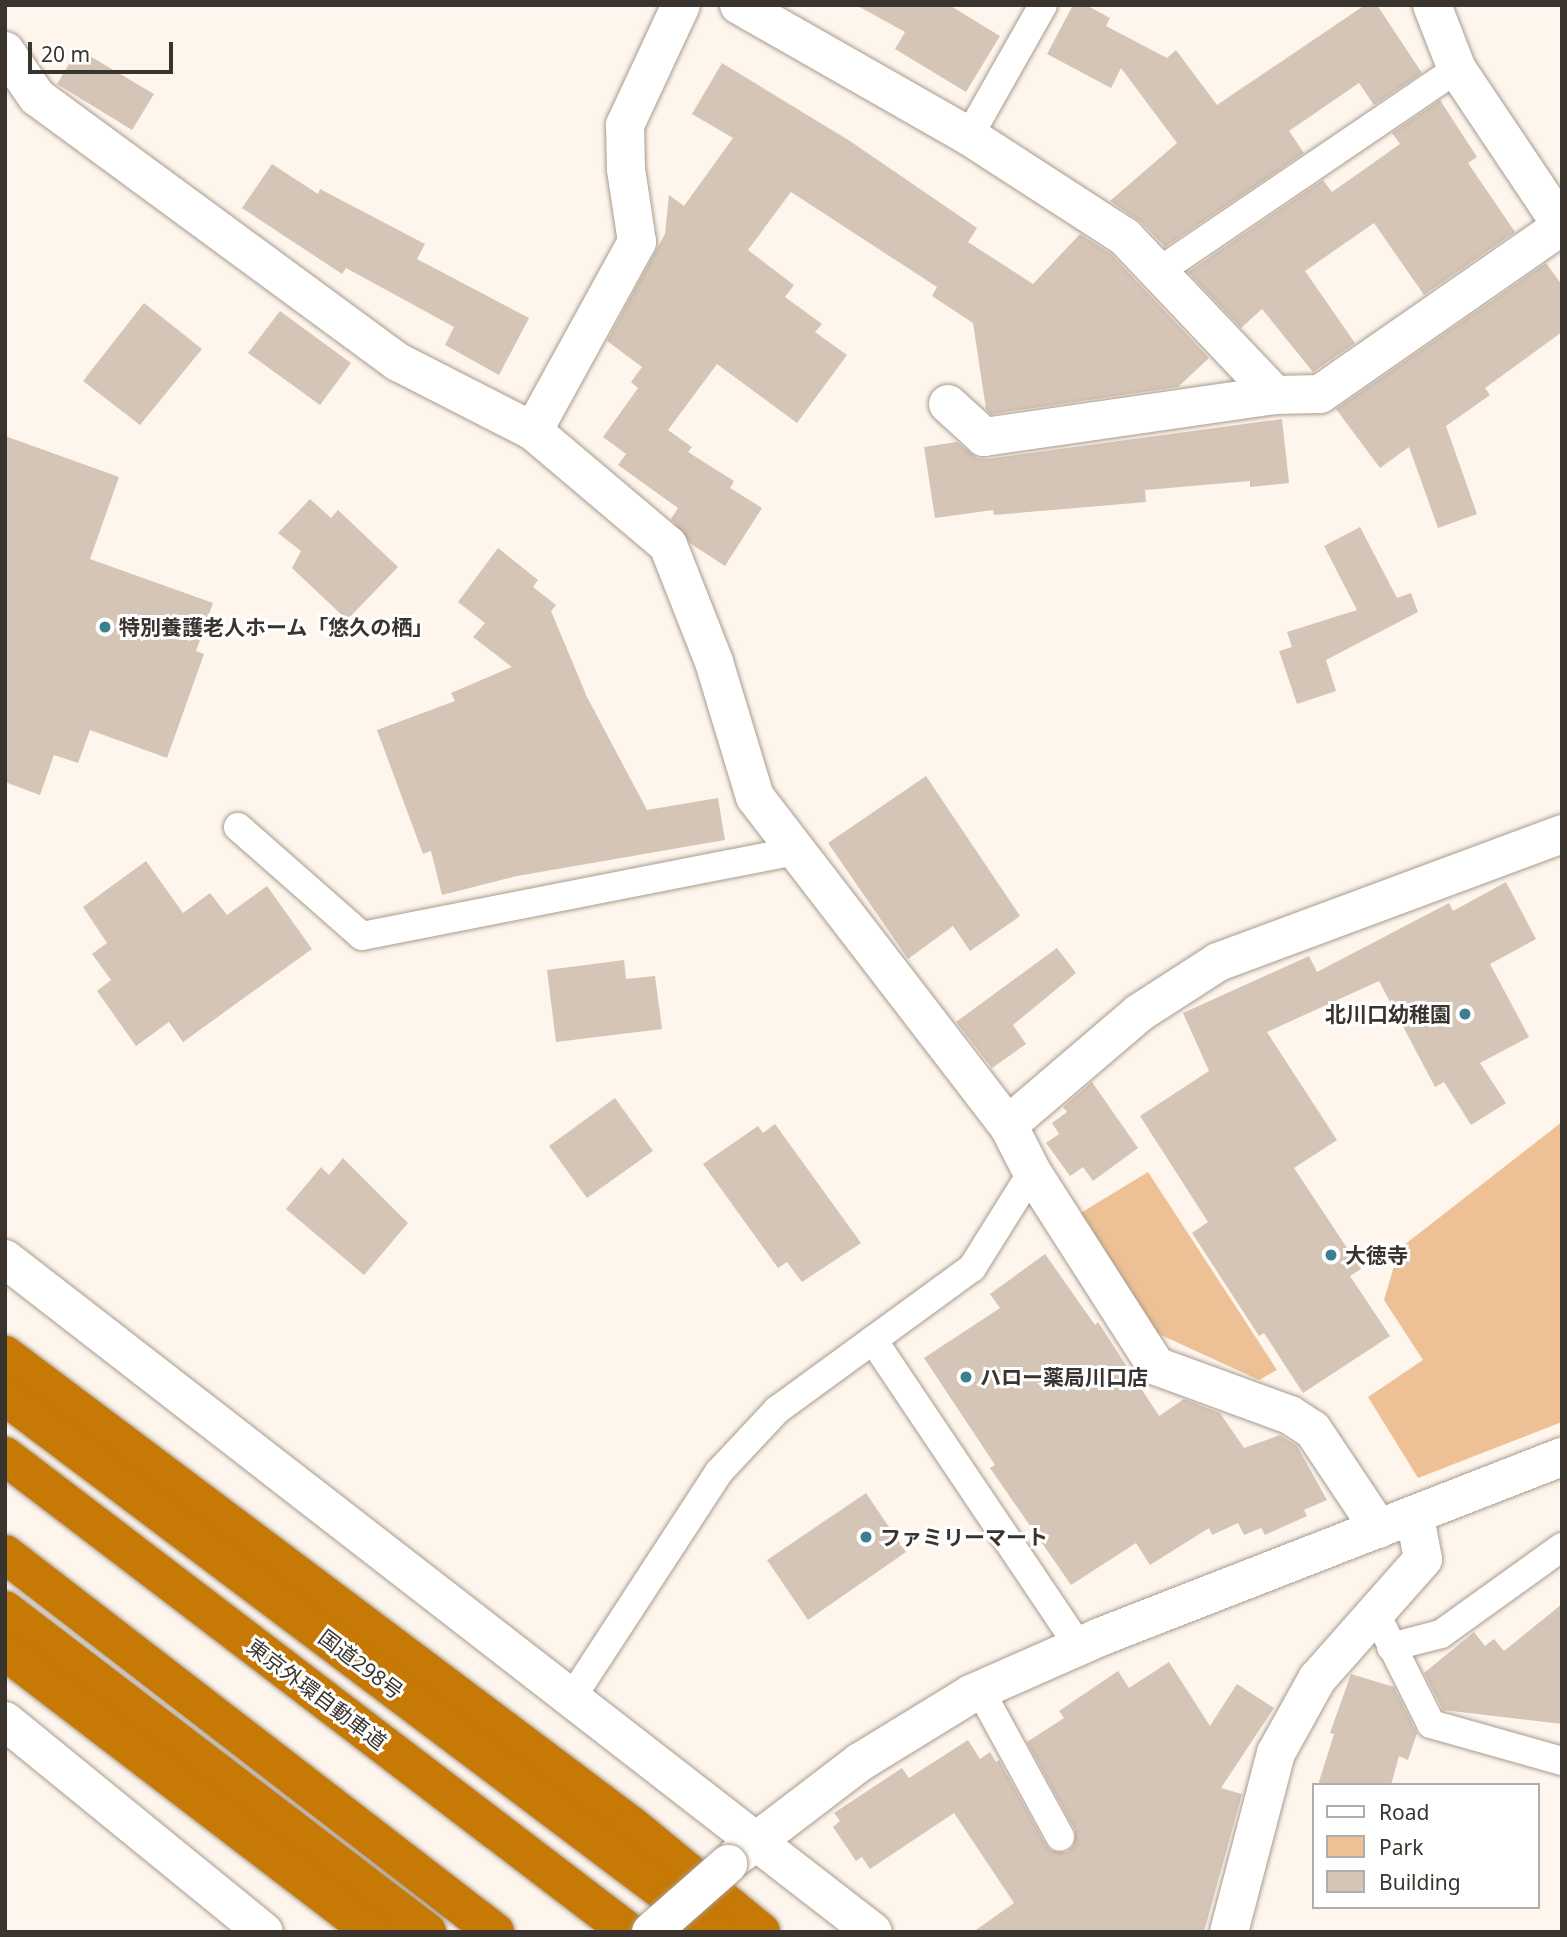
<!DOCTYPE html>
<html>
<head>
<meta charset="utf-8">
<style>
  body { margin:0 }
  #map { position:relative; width:1567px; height:1937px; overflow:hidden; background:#fef5ec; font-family:"Noto Sans","Noto Sans JP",sans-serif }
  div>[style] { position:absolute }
  .green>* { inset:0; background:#edc195 }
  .building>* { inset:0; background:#d4c5b7 }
  .roads { filter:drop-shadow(0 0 2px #a99b8d) drop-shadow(0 0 2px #a99b8d) }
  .lane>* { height:28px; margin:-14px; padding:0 14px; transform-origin:14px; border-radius:14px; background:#fff }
  .street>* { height:38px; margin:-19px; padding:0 19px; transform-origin:19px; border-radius:19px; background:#fff }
  .secondary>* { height:38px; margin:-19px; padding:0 19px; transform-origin:19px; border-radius:19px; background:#fff }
  .highway>* { height:38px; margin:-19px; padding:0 19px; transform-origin:19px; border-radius:19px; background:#c67904 }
  .bridges { filter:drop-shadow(0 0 2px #a99b8d) drop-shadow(0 0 2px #a99b8d) }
  .secondary-bridge>* { height:38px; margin:-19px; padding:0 19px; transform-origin:19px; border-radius:19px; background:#fff }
  .dots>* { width:19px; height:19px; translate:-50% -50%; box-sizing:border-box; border:4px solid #fff; border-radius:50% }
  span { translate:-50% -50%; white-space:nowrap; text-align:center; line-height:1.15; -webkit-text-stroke:6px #fff; paint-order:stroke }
  .poi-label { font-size:21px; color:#3a342f; font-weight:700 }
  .left { translate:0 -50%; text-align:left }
  .right { translate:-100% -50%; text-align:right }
  .street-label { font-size:21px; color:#3a342f }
  .frame { position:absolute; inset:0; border:7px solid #3a342f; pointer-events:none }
  .legend { position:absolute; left:1312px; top:1783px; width:228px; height:126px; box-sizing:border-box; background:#fff; border:2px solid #b0aeac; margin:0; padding:9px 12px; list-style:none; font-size:21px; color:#3a342f }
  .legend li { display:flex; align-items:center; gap:14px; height:35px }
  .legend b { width:35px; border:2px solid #b0aeac }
  .scale { position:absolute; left:28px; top:42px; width:145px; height:32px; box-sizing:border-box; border:4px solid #3a342f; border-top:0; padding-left:9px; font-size:21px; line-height:24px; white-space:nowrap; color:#3a342f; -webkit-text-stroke:5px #fff; paint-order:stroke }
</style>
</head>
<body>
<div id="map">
  <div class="green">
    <div style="clip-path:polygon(1562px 1122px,1562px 1422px,1418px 1478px,1368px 1397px,1423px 1360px,1384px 1300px,1399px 1249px)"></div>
    <div style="clip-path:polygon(1148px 1172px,1277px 1370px,1259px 1380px,1150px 1330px,1079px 1214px)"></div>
  </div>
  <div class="building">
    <div style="clip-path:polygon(856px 5px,949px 5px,1000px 36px,966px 92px,895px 49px,905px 32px)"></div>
    <div style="clip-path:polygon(1073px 5px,1086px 5px,1110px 18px,1106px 26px,1167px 58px,1176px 50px,1217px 105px,1365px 5px,1377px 5px,1422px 73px,1374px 105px,1359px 83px,1289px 131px,1304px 153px,1165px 247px,1141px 222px,1110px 201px,1177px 143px,1121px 68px,1111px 88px,1047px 54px)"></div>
    <div style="clip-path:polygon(78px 49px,154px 94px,132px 130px,57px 84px)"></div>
    <div style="clip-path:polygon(722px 63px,850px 141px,977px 228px,968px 242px,1033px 284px,1080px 234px,1111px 254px,1209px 358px,1178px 387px,991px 414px,986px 409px,973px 323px,932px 296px,937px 287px,791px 192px,748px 250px,794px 285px,785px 297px,822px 324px,815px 332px,847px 355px,797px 423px,717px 364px,668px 430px,692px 447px,688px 452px,734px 481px,730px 488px,762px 508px,725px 566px,691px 544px,671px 519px,678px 508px,618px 465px,626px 454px,603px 437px,638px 388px,631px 382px,642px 367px,607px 341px,665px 234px,669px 195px,684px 206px,733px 138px,692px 114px)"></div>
    <div style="clip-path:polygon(1440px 100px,1477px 157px,1468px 163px,1515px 232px,1424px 295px,1374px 223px,1305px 271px,1355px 343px,1313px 372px,1262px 309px,1241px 328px,1188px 272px,1323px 180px,1332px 192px,1400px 144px,1392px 133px)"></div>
    <div style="clip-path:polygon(272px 164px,318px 194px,320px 189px,425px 244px,417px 259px,529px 318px,499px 375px,445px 345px,454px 327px,346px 268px,342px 274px,242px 208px)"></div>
    <div style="clip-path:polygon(1546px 263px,1562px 285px,1562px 332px,1485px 388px,1490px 395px,1446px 426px,1477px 514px,1438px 528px,1409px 447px,1380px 468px,1336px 409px)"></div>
    <div style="clip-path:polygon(144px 303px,202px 349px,140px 425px,83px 381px)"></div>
    <div style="clip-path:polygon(280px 311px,351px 363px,320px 405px,248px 353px)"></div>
    <div style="clip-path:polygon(1282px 419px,1289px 483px,1250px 487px,1250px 481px,1145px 490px,1146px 502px,994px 515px,993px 510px,935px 518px,924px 447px,957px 442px,977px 458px,987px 459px)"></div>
    <div style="clip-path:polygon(5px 436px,119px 477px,90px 559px,213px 603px,196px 651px,204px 654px,167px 758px,90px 730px,78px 763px,54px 755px,40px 795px,5px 782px)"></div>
    <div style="clip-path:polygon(310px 499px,331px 518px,338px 510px,398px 567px,347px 620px,292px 568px,301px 551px,278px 533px)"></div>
    <div style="clip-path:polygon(1360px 527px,1397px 598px,1411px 593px,1418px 612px,1326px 660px,1336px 691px,1297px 704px,1279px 651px,1292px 647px,1287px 632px,1357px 610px,1324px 546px)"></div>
    <div style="clip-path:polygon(498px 548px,538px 580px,533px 587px,556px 605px,551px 611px,587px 697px,647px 810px,718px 798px,725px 840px,517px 876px,442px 895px,431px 851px,423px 854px,377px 730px,455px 701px,451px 693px,512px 667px,473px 637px,485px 623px,458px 602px)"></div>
    <div style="clip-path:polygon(926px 776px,1020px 916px,970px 951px,953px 926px,908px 959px,828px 843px)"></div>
    <div style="clip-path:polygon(146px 861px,183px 913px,210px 893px,227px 915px,267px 886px,312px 949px,183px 1042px,169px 1022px,136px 1046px,97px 991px,111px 980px,92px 954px,107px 943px,83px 907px)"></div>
    <div style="clip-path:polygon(1506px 882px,1536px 939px,1490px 964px,1529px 1037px,1480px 1063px,1506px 1103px,1471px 1125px,1444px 1082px,1435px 1087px,1379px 981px,1267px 1032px,1337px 1140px,1294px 1168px,1361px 1269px,1350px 1276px,1390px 1336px,1303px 1393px,1264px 1333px,1259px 1336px,1192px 1233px,1208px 1222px,1140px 1116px,1209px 1071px,1183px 1013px,1309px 956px,1317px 972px,1449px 903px,1453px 911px)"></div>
    <div style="clip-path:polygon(1057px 948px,1076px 973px,1013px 1025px,1026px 1044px,992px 1068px,956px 1022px)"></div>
    <div style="clip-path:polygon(624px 960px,626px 979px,655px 976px,662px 1029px,556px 1042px,547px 970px)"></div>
    <div style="clip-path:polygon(1092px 1082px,1138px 1148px,1093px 1181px,1083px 1167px,1070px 1176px,1046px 1143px,1059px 1134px,1052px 1123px,1067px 1112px,1063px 1107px)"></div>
    <div style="clip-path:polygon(615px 1098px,653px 1151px,587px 1198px,549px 1146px)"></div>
    <div style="clip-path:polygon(775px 1124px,861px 1243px,802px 1282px,787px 1262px,778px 1268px,703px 1164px,758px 1126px,763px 1133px)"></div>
    <div style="clip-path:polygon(343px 1158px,408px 1223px,364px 1275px,286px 1209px,321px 1167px,329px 1175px)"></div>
    <div style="clip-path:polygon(1045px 1254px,1095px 1325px,1098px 1322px,1159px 1416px,1184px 1399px,1220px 1413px,1244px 1448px,1280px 1435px,1297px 1446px,1327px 1500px,1304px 1510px,1307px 1516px,1265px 1535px,1261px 1528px,1244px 1535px,1238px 1523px,1212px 1535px,1209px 1528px,1150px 1565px,1136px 1543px,1071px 1585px,990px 1468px,995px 1465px,924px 1358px,1000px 1308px,990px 1294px)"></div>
    <div style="clip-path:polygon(866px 1493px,906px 1552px,808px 1620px,767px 1560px)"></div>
    <div style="clip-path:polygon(1562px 1604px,1562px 1724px,1443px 1710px,1424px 1673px,1474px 1632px,1485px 1646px,1494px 1639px,1504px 1651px)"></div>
    <div style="clip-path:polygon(1169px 1662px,1210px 1726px,1237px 1684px,1274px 1708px,1221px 1788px,1242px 1794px,1204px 1932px,973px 1932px,1014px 1903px,954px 1813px,870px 1869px,862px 1857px,856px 1861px,833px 1827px,840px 1821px,834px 1813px,902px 1768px,909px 1778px,968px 1740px,980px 1759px,990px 1752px,996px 1762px,999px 1760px,1046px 1845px,1052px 1851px,1067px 1852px,1074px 1845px,1075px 1830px,1027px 1742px,1064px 1718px,1059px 1711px,1118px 1671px,1129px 1688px)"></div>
    <div style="clip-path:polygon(1351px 1674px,1394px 1687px,1417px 1733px,1408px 1760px,1399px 1756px,1391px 1785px,1318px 1785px,1334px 1734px,1330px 1733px)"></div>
  </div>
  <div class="roads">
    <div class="lane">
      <div style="left:969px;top:136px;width:150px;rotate:-60.5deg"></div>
      <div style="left:1158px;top:272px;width:361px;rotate:-34.2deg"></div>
      <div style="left:238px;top:827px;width:165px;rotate:41.3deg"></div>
      <div style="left:362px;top:936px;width:443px;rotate:-11.1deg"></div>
      <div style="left:873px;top:1340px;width:369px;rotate:56.1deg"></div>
      <div style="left:1377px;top:1616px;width:121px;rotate:63.4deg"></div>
      <div style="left:1431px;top:1724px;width:136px;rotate:15.8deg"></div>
      <div style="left:1391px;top:1647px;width:52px;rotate:-14.6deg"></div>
      <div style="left:1441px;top:1634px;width:149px;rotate:-35.7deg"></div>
      <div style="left:980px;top:1690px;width:167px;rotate:61.4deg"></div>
      <div style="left:571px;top:1699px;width:271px;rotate:-56.9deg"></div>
      <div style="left:719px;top:1472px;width:85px;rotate:-46.9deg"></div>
      <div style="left:777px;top:1410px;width:241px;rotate:-36.1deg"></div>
      <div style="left:972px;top:1268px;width:113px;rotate:-58deg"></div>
    </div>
    <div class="street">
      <div style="left:739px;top:5px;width:265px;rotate:29.7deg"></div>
      <div style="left:969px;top:136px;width:186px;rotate:32.9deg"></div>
      <div style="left:1125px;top:237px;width:218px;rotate:46.5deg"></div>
      <div style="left:1432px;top:5px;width:69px;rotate:68.7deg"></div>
      <div style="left:1457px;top:69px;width:189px;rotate:56.2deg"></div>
      <div style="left:5px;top:51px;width:56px;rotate:55.2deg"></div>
      <div style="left:37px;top:97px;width:448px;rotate:36.3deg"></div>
      <div style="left:398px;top:362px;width:152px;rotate:27.1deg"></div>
      <div style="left:533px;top:431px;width:177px;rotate:40.2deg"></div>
      <div style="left:668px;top:545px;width:126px;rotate:68.5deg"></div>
      <div style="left:714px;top:662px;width:141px;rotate:73.1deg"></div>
      <div style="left:755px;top:797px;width:414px;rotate:52.4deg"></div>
      <div style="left:1008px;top:1125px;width:53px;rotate:62.9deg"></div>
      <div style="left:1032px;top:1172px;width:230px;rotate:57.4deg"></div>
      <div style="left:1156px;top:1366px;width:143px;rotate:20.1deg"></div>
      <div style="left:1290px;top:1415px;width:27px;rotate:33deg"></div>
      <div style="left:1313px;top:1430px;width:119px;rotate:56.3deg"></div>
      <div style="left:948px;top:404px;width:49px;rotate:42.5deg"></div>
      <div style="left:984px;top:437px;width:294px;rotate:-8.2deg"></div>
      <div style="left:1275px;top:395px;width:45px;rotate:-1.3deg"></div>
      <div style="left:1320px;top:394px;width:295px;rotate:-34.8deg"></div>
      <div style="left:533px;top:431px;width:216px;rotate:-61.2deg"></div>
      <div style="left:637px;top:242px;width:74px;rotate:-98.6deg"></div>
      <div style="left:626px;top:169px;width:44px;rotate:-91.3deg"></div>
      <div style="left:625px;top:125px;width:132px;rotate:-65deg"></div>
      <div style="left:1008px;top:1125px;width:172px;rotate:-40.5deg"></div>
      <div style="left:1139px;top:1013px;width:94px;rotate:-32.8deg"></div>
      <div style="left:1218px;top:962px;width:367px;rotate:-20.4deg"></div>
      <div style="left:1229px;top:1932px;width:185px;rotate:-75.3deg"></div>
      <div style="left:1276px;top:1753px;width:85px;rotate:-61deg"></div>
      <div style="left:1317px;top:1679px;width:160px;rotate:-48.5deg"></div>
      <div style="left:1423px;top:1559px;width:43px;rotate:-100.8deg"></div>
    </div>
    <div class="secondary">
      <div style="left:5px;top:1259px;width:1098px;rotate:37.79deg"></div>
      <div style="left:5px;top:1721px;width:334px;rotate:39.2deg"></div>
      <div style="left:737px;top:1856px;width:155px;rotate:-37.4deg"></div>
      <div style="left:860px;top:1762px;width:130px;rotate:-31.5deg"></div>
      <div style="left:971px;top:1694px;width:141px;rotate:-23.8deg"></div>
      <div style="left:1100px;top:1637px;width:496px;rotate:-21.3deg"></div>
    </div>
    <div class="highway">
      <div style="left:5px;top:1355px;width:784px;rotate:36.91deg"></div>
      <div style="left:632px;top:1826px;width:167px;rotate:39.4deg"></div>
      <div style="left:5px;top:1396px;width:891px;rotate:36.97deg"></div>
      <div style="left:5px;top:1456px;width:785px;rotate:37.34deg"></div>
      <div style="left:5px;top:1554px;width:619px;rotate:37.65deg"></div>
      <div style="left:5px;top:1610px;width:531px;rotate:37.34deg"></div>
      <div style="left:5px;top:1651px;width:463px;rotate:37.4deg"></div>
    </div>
  </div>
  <div class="bridges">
    <div class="secondary-bridge">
      <div style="left:651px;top:1932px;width:103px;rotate:-41.4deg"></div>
    </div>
  </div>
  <div class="dots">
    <div style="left:105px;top:627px;background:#3c7f8f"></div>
    <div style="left:1465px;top:1014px;background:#3c7f8f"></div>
    <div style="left:1331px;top:1255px;background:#3c7f8f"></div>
    <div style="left:966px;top:1377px;background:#3c7f8f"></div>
    <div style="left:866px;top:1537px;background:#3c7f8f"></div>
  </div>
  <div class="poi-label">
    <span class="left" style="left:119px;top:627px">特別養護老人ホーム「悠久の栖」</span>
    <span class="right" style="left:1451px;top:1014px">北川口幼稚園</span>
    <span class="left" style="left:1345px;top:1255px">大徳寺</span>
    <span class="left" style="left:980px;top:1377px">ハロー薬局川口店</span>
    <span class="left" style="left:880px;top:1537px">ファミリーマート</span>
  </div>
  <div class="street-label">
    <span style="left:361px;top:1664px;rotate:37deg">国道298号</span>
    <span style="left:317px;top:1694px;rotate:37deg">東京外環自動車道</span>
  </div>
  <div class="frame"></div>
  <ul class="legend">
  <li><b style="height:9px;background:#fff"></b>Road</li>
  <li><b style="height:19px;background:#edc195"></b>Park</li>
  <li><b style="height:19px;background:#d4c5b7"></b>Building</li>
  </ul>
  <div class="scale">20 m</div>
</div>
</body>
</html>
